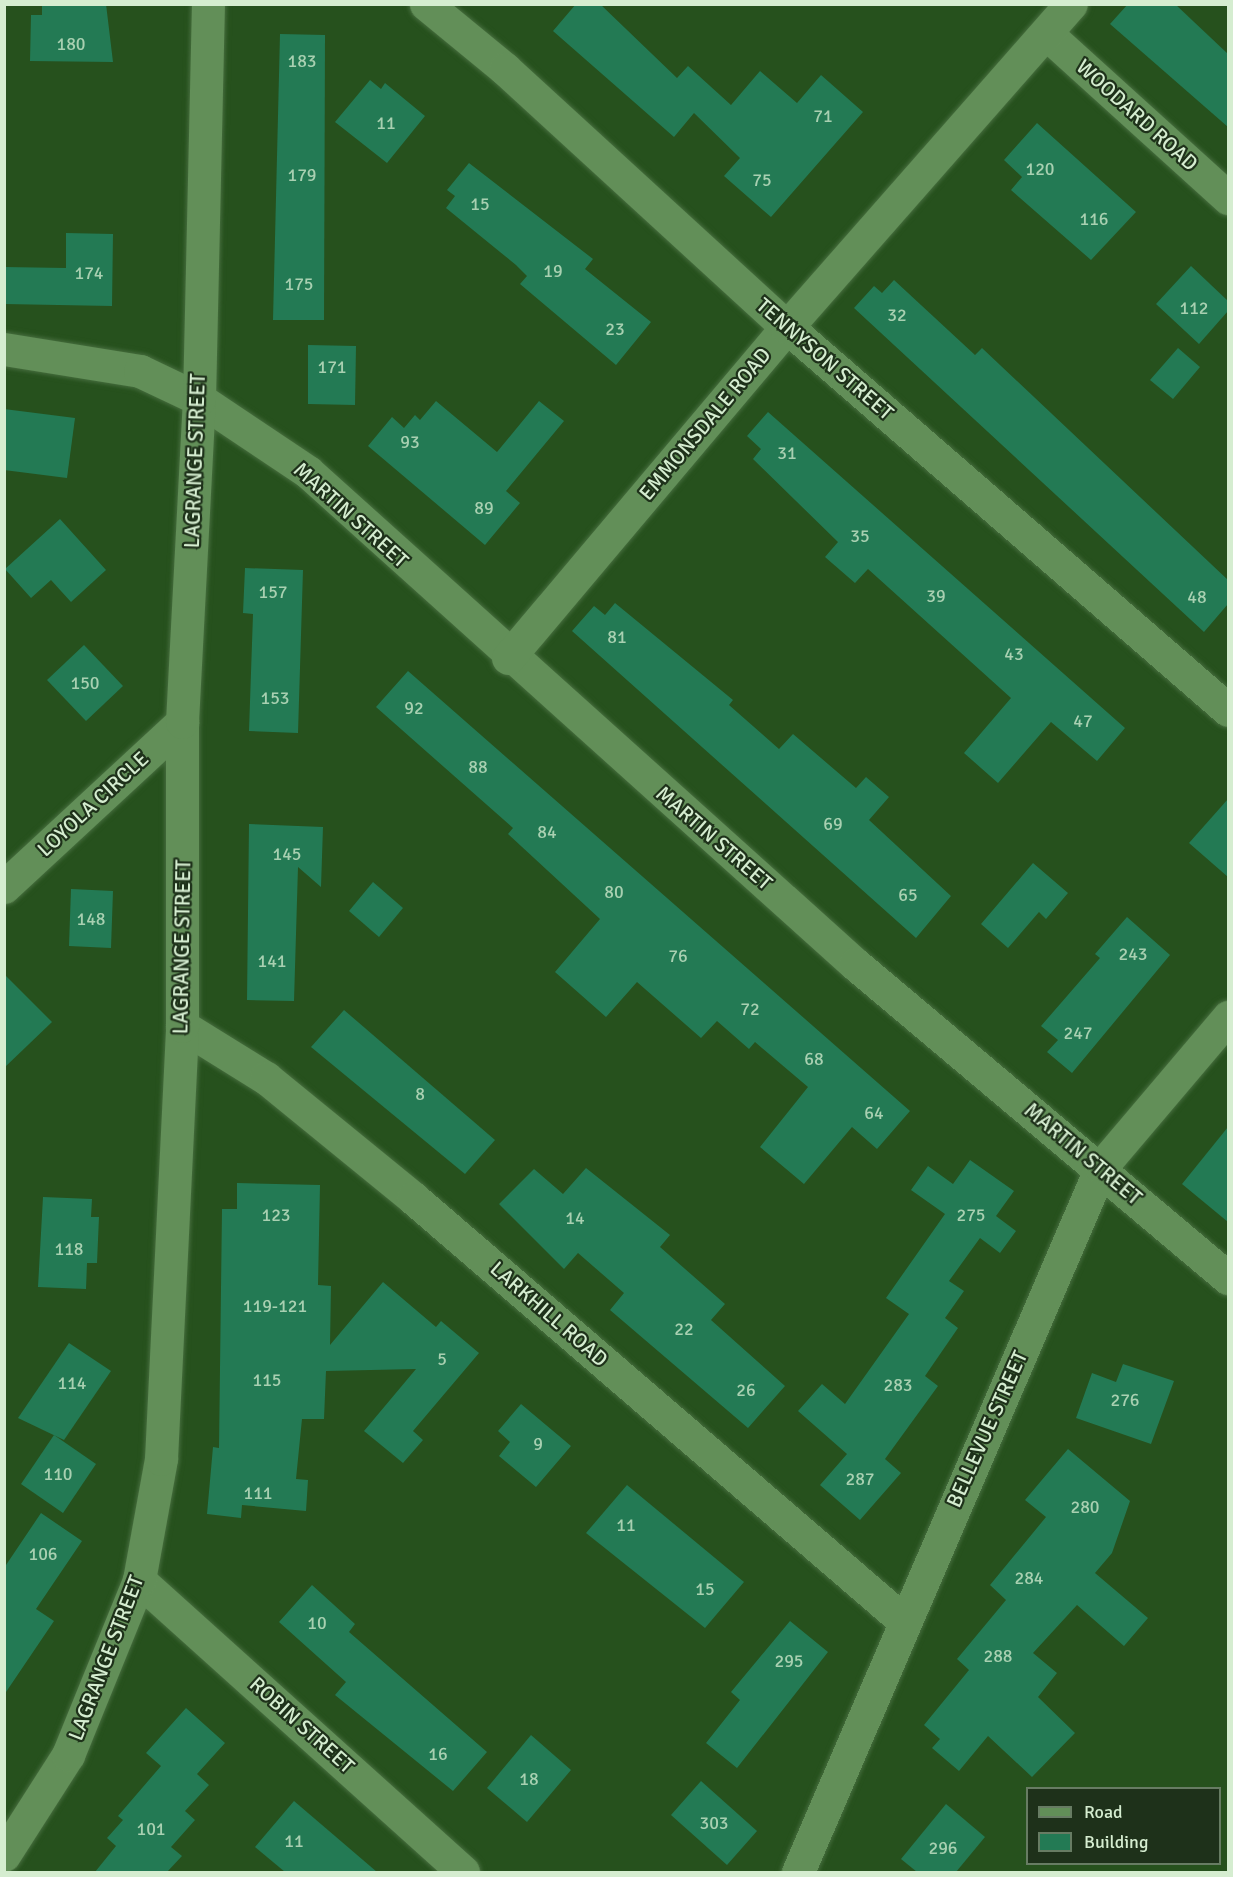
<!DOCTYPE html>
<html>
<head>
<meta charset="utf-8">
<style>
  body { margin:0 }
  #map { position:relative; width:1233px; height:1877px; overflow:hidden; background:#26511d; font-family:Signika,sans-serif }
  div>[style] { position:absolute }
  .building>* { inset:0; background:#237a54 }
  .roads { filter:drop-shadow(0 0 2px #466d3e) drop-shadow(0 0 2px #466d3e) }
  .minor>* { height:33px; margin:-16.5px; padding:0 16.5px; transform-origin:16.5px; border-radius:16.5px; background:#628f58 }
  .secondary>* { height:33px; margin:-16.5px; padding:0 16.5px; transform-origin:16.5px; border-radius:16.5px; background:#628f58 }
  span { translate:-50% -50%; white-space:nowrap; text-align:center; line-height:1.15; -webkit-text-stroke:4.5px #1e311a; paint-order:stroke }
  .number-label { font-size:18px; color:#a8d0b1 }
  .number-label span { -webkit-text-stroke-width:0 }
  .street-label { font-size:21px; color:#d5edd0 }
  .frame { position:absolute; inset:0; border:6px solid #d5edd0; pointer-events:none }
  .legend { position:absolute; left:1026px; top:1787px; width:195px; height:78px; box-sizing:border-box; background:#1e311a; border:2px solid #677c63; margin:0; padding:8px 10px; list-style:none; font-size:18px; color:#d5edd0 }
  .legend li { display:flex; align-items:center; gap:12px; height:30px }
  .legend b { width:30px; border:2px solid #677c63 }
</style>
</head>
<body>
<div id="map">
  <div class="building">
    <div style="clip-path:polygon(42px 4px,106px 4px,113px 62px,30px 61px,31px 15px,42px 15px)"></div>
    <div style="clip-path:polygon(576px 4px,600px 4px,677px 78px,688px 66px,731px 105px,760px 71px,797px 103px,821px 75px,863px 112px,771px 217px,724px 176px,740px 158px,694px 113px,674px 137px,553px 31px)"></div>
    <div style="clip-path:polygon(1128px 4px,1175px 4px,1228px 54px,1228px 127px,1110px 24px)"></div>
    <div style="clip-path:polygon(280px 34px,325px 35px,324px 320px,273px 320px)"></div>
    <div style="clip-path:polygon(370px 80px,381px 89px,385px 83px,425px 116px,387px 163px,335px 122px)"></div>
    <div style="clip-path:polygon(1037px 123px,1136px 212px,1091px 260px,1011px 190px,1022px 177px,1004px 160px)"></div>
    <div style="clip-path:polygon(469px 163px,593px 259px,585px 269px,651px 322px,616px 365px,520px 284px,527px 276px,516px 265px,446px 208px,455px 196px,447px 190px)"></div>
    <div style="clip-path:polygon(66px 233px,113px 234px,112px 306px,4px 304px,4px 267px,66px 268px)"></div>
    <div style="clip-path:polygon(1191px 266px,1228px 301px,1228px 311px,1199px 344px,1156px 304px)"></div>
    <div style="clip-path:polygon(894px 280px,975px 355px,982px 348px,1228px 580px,1228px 604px,1204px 632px,854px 308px,874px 286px,882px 293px)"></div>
    <div style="clip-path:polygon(308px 345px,356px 346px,355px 405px,308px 404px)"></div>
    <div style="clip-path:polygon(1178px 348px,1200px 367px,1173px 399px,1150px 380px)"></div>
    <div style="clip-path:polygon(436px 401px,497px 452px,539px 401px,564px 421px,506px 491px,520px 503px,485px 545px,368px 446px,392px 417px,404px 428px,415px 415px,420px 420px)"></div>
    <div style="clip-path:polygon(4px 409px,75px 418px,67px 478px,4px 470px)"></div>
    <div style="clip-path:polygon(768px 412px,1125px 728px,1097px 761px,1051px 722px,998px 783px,964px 753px,1011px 698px,868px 569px,855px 583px,825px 557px,838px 542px,753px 459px,761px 449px,747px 436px)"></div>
    <div style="clip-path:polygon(60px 519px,106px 570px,71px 602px,51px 580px,31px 598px,5px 569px)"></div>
    <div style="clip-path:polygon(245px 568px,303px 570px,298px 733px,249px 731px,253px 614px,243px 613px)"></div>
    <div style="clip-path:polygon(615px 603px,733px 700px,729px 705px,779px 749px,793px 734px,856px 788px,866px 777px,889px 797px,869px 820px,951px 896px,916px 938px,572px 631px,594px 606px,605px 615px)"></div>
    <div style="clip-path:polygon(84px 645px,123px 686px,86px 721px,47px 680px)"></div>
    <div style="clip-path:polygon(408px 671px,910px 1111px,877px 1149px,852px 1127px,804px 1184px,760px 1147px,808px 1087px,755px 1042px,749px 1049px,717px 1021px,701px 1038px,637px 982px,606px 1017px,555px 972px,600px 919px,508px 834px,513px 828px,376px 707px)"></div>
    <div style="clip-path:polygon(1228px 799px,1228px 877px,1189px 843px)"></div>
    <div style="clip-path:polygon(249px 824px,323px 827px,321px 887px,298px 867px,294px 1001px,247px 1000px)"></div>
    <div style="clip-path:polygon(1033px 863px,1068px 893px,1046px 919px,1039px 912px,1008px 948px,981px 924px)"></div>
    <div style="clip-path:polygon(373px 882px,403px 908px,379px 937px,349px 911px)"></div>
    <div style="clip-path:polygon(71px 889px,113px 891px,111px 948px,69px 946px)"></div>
    <div style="clip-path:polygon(1127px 917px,1170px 955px,1072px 1073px,1047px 1052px,1058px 1040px,1041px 1026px,1100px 958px,1095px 954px)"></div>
    <div style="clip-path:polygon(4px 974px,52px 1022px,4px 1068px)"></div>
    <div style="clip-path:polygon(344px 1010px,495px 1140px,465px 1174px,311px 1047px)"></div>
    <div style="clip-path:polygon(1228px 1127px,1228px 1222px,1182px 1184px)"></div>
    <div style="clip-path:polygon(970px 1160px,1014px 1191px,996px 1216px,1016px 1231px,1000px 1253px,980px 1238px,949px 1281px,964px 1291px,945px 1318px,958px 1328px,925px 1376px,938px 1386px,885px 1459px,901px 1473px,860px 1520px,820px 1485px,847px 1454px,798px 1411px,822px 1384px,845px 1404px,909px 1314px,886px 1298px,945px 1214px,911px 1190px,928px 1166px,953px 1184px)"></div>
    <div style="clip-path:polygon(586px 1168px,670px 1235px,660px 1247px,725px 1304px,711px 1320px,785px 1386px,748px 1428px,610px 1310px,624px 1293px,578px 1253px,564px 1269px,499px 1204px,534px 1169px,563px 1194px)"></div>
    <div style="clip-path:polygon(237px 1183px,320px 1185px,318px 1285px,331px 1286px,330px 1345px,383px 1282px,436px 1327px,441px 1321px,479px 1353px,413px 1431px,423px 1440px,403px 1463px,364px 1431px,416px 1369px,326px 1371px,324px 1419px,302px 1419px,296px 1479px,308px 1480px,306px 1511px,242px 1505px,241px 1518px,207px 1514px,213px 1447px,219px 1448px,222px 1209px,237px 1209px)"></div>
    <div style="clip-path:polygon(43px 1197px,92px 1199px,91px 1217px,99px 1217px,97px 1263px,87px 1263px,86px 1289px,38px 1287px)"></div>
    <div style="clip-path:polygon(69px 1343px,111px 1371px,64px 1440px,18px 1418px)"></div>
    <div style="clip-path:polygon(1123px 1364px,1174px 1381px,1151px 1444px,1076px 1418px,1092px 1373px,1116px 1382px)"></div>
    <div style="clip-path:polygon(521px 1404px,571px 1446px,536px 1487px,499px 1456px,510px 1442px,498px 1431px)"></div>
    <div style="clip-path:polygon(54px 1435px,96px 1464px,63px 1513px,21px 1484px)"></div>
    <div style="clip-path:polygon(1068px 1449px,1130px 1501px,1112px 1553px,1095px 1573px,1148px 1618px,1124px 1646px,1077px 1605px,1033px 1653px,1057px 1673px,1038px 1697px,1075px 1733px,1032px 1777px,988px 1736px,959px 1771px,932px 1748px,940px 1739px,924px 1725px,969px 1670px,957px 1659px,1006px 1600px,990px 1585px,1046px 1517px,1025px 1500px)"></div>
    <div style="clip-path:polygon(627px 1485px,744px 1582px,705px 1628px,586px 1533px)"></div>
    <div style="clip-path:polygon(41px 1513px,82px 1541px,36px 1609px,54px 1621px,4px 1695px,4px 1568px)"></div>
    <div style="clip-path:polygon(312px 1585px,355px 1624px,349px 1632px,487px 1752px,453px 1791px,335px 1695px,346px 1682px,279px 1622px)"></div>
    <div style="clip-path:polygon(790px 1621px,828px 1652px,737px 1768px,706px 1743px,740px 1700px,731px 1692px)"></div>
    <div style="clip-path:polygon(186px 1708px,225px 1743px,197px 1774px,209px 1785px,185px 1811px,195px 1820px,171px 1847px,182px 1856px,167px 1872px,95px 1872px,116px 1846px,107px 1838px,123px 1820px,118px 1816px,161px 1766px,146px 1753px)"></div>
    <div style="clip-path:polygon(531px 1735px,571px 1770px,527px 1822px,487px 1788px)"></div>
    <div style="clip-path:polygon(701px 1781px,757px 1831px,727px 1865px,671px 1815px)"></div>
    <div style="clip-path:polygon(294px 1801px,377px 1872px,285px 1872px,255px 1847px)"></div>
    <div style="clip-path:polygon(946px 1804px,985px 1837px,956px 1872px,917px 1872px,901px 1859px)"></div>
  </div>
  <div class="roads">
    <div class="minor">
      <div style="left:426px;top:4px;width:102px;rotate:39.4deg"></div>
      <div style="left:505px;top:69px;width:382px;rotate:42.5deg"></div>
      <div style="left:787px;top:327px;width:584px;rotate:40.97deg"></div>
      <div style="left:1046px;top:33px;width:246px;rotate:42.2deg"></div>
      <div style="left:4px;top:349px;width:138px;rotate:9.2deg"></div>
      <div style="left:140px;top:371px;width:65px;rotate:25.4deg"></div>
      <div style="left:199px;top:399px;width:131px;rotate:33.8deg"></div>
      <div style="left:308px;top:472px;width:736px;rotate:41.97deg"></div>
      <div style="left:855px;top:964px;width:488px;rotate:40.1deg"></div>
      <div style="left:508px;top:658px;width:433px;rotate:-49.9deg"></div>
      <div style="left:787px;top:327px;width:430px;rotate:-48.7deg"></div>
      <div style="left:4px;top:887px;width:243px;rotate:-42.8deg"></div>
      <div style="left:182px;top:1026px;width:99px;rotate:31.8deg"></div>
      <div style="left:266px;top:1078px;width:190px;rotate:39.2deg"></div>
      <div style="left:413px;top:1198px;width:647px;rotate:40.74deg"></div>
      <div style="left:139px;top:1580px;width:436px;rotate:42deg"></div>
      <div style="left:798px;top:1872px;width:767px;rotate:-66.74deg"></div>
      <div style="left:1101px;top:1167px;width:197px;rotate:-49.7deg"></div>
    </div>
    <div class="secondary">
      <div style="left:4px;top:1855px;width:119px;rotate:-57.4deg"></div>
      <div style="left:68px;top:1755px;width:189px;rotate:-67.9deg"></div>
      <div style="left:139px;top:1580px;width:123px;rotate:-79.7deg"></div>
      <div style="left:161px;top:1459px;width:434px;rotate:-87.2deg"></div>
      <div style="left:182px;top:1026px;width:304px;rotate:-90deg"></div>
      <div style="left:182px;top:722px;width:323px;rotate:-87deg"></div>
      <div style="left:199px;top:399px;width:395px;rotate:-88.7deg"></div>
    </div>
  </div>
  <div class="number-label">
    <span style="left:71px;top:44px">180</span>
    <span style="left:302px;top:61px">183</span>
    <span style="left:823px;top:116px">71</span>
    <span style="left:386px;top:123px">11</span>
    <span style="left:1040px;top:169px">120</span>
    <span style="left:302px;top:175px">179</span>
    <span style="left:762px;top:180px">75</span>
    <span style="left:480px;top:204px">15</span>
    <span style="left:1094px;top:219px">116</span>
    <span style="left:553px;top:271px">19</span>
    <span style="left:89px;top:273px">174</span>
    <span style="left:299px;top:284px">175</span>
    <span style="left:1194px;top:308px">112</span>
    <span style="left:897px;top:315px">32</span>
    <span style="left:615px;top:329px">23</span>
    <span style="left:332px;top:367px">171</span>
    <span style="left:410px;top:442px">93</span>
    <span style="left:787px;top:453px">31</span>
    <span style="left:484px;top:508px">89</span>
    <span style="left:860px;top:536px">35</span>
    <span style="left:273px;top:592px">157</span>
    <span style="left:936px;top:596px">39</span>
    <span style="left:1197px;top:597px">48</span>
    <span style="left:617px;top:637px">81</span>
    <span style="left:1014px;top:654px">43</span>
    <span style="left:85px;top:683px">150</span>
    <span style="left:275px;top:698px">153</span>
    <span style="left:414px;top:708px">92</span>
    <span style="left:1083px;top:721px">47</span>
    <span style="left:478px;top:767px">88</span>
    <span style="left:833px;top:824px">69</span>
    <span style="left:547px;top:832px">84</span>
    <span style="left:287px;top:854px">145</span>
    <span style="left:614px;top:892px">80</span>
    <span style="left:908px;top:895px">65</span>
    <span style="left:91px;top:919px">148</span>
    <span style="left:1133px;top:954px">243</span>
    <span style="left:678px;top:956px">76</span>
    <span style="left:272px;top:961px">141</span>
    <span style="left:750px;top:1009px">72</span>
    <span style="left:1078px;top:1033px">247</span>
    <span style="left:814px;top:1059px">68</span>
    <span style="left:420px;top:1094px">8</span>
    <span style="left:874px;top:1113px">64</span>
    <span style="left:276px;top:1215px">123</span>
    <span style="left:971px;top:1215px">275</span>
    <span style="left:575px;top:1218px">14</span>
    <span style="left:69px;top:1249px">118</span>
    <span style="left:275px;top:1306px">119-121</span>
    <span style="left:684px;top:1329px">22</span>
    <span style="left:442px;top:1359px">5</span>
    <span style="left:267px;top:1380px">115</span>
    <span style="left:72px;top:1383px">114</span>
    <span style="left:898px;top:1385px">283</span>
    <span style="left:746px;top:1390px">26</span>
    <span style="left:1125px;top:1400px">276</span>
    <span style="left:538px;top:1444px">9</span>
    <span style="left:58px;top:1474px">110</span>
    <span style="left:860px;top:1479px">287</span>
    <span style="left:258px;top:1493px">111</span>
    <span style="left:1085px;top:1507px">280</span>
    <span style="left:626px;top:1525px">11</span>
    <span style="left:43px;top:1554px">106</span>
    <span style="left:1029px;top:1578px">284</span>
    <span style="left:705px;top:1589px">15</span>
    <span style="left:317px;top:1623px">10</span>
    <span style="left:998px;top:1656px">288</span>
    <span style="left:789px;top:1661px">295</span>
    <span style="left:438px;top:1754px">16</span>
    <span style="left:529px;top:1779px">18</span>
    <span style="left:714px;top:1823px">303</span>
    <span style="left:151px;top:1829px">101</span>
    <span style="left:294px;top:1841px">11</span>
    <span style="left:943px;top:1848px">296</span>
  </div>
  <div class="street-label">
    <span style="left:1137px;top:115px;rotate:42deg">WOODARD ROAD</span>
    <span style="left:825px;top:359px;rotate:41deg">TENNYSON STREET</span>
    <span style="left:705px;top:424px;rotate:-50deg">EMMONSDALE ROAD</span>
    <span style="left:195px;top:461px;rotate:-88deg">LAGRANGE STREET</span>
    <span style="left:351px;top:515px;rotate:42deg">MARTIN STREET</span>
    <span style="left:93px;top:804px;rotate:-43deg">LOYOLA CIRCLE</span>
    <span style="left:714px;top:838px;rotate:41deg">MARTIN STREET</span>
    <span style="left:182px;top:947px;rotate:-89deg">LAGRANGE STREET</span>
    <span style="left:1083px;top:1154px;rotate:40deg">MARTIN STREET</span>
    <span style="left:549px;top:1314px;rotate:41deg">LARKHILL ROAD</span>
    <span style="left:987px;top:1429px;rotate:-66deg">BELLEVUE STREET</span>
    <span style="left:106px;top:1658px;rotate:-69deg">LAGRANGE STREET</span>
    <span style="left:302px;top:1725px;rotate:42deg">ROBIN STREET</span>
  </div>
  <div class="frame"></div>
  <ul class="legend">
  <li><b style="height:8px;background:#628f58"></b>Road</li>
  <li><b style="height:16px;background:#237a54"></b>Building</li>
  </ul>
</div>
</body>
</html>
